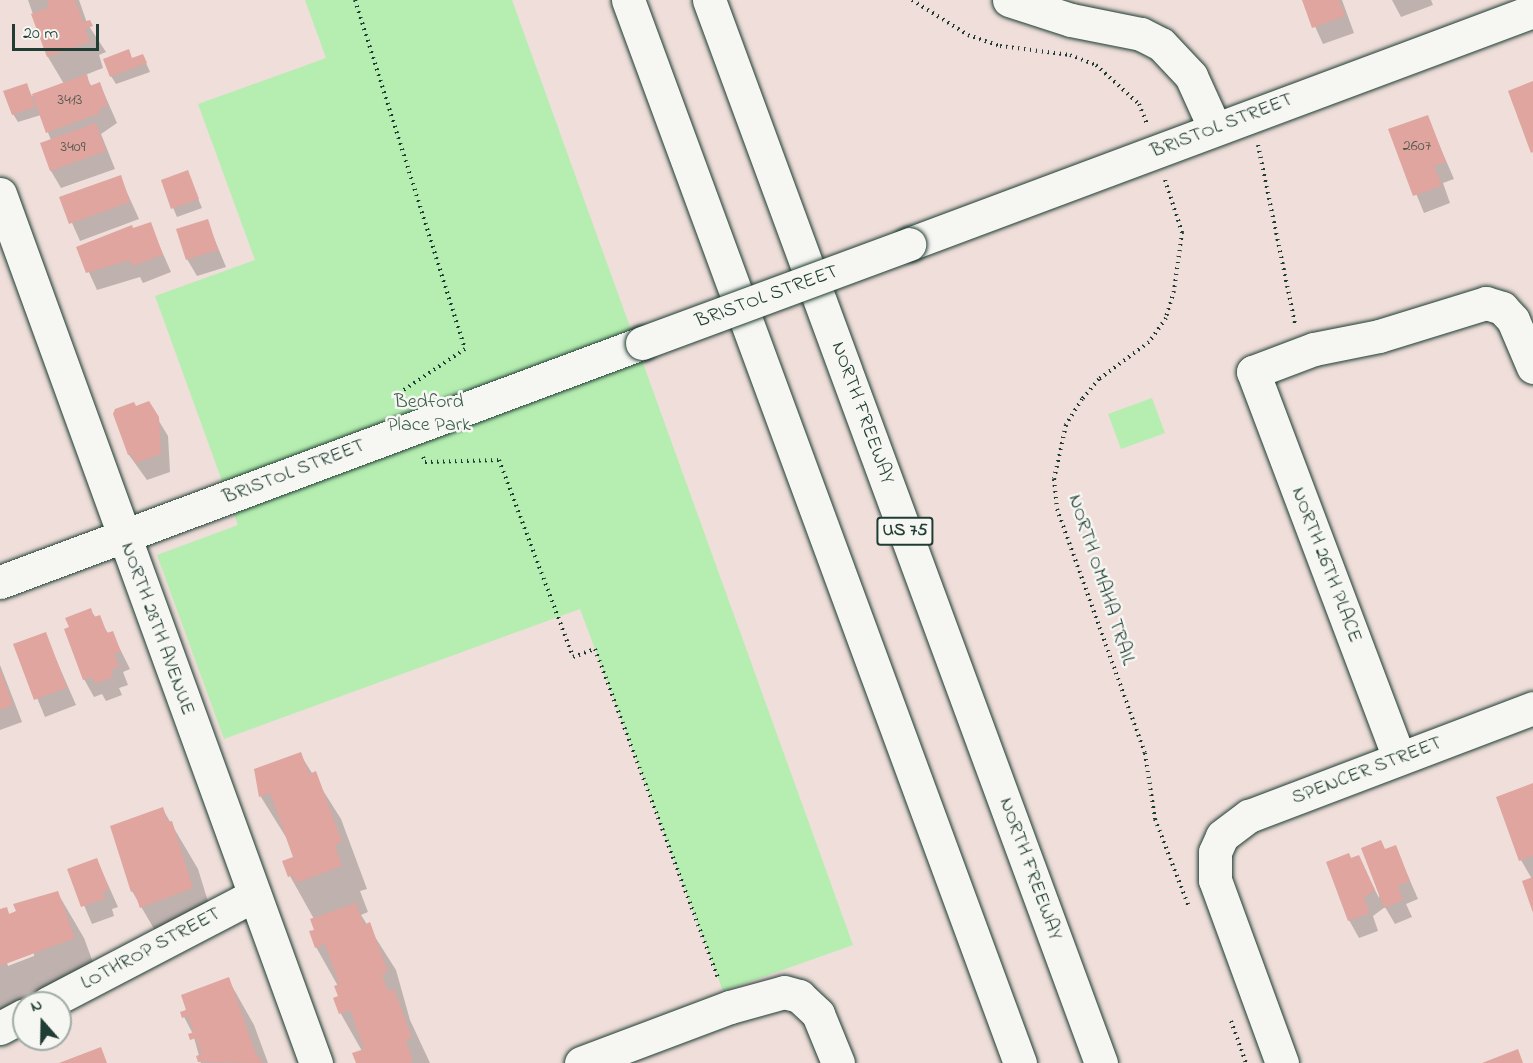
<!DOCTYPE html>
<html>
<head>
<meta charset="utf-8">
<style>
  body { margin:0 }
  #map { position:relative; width:1533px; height:1063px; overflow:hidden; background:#efded9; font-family:"Indie Flower",sans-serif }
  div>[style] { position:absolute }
  .green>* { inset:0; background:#b6eeb1 }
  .shadow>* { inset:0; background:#0003 }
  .building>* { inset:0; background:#dfa59e }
  .path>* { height:4px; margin-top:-2px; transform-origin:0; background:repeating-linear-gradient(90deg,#1f3d34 0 1.5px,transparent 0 6px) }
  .roads { filter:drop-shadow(0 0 2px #1f3d34) drop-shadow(0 0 2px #1f3d34) }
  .minor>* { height:33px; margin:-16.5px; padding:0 16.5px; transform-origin:16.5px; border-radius:16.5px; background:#f6f6f2 }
  .highway>* { height:33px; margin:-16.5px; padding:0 16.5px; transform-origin:16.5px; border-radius:16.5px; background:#f6f6f2 }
  .bridges { filter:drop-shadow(0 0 2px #1f3d34) drop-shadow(0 0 2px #1f3d34) }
  .minor-bridge>* { height:33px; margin:-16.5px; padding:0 16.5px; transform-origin:16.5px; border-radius:16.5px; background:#f6f6f2 }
  span { translate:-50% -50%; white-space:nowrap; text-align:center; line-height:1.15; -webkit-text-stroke:5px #f6f6f2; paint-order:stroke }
  .number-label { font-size:16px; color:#4f574e }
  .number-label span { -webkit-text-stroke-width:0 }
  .shield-label span { padding:2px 4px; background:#f6f6f2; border:2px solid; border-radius:4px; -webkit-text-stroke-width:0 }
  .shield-label { font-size:18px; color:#1f3d34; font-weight:700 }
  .street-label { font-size:20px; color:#1f3d34 }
  .park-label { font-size:20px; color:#3d604d }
  .north { position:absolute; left:12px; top:991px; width:60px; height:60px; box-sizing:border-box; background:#f6f6f2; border:2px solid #a0aca6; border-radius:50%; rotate:340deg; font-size:16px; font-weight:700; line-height:24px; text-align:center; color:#1f3d34 }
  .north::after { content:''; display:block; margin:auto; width:21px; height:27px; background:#1f3d34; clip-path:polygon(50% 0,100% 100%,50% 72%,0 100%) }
  .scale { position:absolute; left:12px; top:24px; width:87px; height:27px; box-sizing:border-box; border:3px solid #1f3d34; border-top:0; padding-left:8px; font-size:18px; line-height:21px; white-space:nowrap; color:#1f3d34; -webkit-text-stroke:4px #f6f6f2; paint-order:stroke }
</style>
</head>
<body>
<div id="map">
  <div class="green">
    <div style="clip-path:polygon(305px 0,512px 0,853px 945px,723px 991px,580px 609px,224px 739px,157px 555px,238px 525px,155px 296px,255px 260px,198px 104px,326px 58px)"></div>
    <div style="clip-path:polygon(1152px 398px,1165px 433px,1121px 449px,1108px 414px)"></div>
  </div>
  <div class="shadow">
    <div style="clip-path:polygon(28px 0,79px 0,87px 23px,106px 52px,99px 55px,103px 68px,85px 75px,92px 87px,100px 84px,117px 123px,101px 134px,115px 169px,61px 188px,51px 171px,51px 140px,41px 115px,18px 122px,13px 114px,26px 85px,32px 96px,64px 84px,48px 57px)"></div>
    <div style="clip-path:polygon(1303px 0,1342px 0,1354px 33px,1323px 44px)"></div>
    <div style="clip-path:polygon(1392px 0,1431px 0,1433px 5px,1401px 17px)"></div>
    <div style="clip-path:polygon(143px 56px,150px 72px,116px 84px,111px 76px)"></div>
    <div style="clip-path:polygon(1427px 117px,1454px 179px,1443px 183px,1450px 203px,1424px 213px,1390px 130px)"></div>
    <div style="clip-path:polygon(187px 172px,202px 208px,177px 217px,162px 181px)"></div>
    <div style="clip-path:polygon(120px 177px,139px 219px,80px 241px,61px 198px)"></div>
    <div style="clip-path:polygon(207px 221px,226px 267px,197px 276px,187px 259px)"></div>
    <div style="clip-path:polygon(150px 224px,171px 272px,143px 283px,140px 277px,97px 290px,78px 248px)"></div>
    <div style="clip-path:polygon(148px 403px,168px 436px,170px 472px,147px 480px,129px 455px,115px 414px)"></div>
    <div style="clip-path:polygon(90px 610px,109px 634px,112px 633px,130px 669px,123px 672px,128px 685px,119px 688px,122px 695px,106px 701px,102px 694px,94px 697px,84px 679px)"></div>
    <div style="clip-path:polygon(45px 634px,76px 705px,45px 717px,15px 645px)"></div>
    <div style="clip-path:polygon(0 665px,22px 722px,0 730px)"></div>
    <div style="clip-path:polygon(300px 754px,341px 819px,367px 889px,360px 891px,368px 912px,361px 915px,396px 970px,410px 1020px,430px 1063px,358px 1063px,362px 1051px,341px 1014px,335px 998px,340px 997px,338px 986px,316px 947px,314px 919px,290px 876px,295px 858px,289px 842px,261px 797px,256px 770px)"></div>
    <div style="clip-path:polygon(1533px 784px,1533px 909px,1532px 879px,1521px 860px)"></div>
    <div style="clip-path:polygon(162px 808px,198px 869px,218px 934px,168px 953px,132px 891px)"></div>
    <div style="clip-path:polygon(1395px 846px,1418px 899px,1406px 904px,1412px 917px,1395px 924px,1385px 907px,1373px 916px,1378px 931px,1359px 938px,1349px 920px,1351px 860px,1358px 857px,1379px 898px,1385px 850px)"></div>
    <div style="clip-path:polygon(97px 860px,118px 907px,112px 909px,114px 916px,92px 924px,69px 870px)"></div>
    <div style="clip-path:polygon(evenodd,57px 892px,84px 938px,101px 984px,0 1023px,0 911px,6px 909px,10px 915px,57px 892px,34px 953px,34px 956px,8px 966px,7px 963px,34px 953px)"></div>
    <div style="clip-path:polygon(228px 979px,254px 1025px,268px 1063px,201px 1063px,193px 1034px,182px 1013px)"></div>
  </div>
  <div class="building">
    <div style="clip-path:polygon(47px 0,75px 0,83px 22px,90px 20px,93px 26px,85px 29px,90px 42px,47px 57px,31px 14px,49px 7px)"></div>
    <div style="clip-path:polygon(1302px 0,1339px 0,1345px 16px,1312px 28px)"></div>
    <div style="clip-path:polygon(129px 49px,132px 58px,143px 54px,147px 63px,110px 77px,103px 59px)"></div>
    <div style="clip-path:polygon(87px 74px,90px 86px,100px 82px,108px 106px,99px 109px,100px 113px,46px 133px,32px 94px)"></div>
    <div style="clip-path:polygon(1533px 81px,1533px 152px,1531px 153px,1508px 91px)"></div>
    <div style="clip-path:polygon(27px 83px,35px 107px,12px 115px,3px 91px)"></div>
    <div style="clip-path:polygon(1428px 115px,1446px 162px,1434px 166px,1442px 186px,1413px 196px,1388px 129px)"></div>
    <div style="clip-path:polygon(96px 123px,106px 151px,50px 171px,40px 143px)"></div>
    <div style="clip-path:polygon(188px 170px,199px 199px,171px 209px,161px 180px)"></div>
    <div style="clip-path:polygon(121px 175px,130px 202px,69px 224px,59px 197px)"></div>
    <div style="clip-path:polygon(208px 219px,218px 250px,186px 260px,176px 229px)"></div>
    <div style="clip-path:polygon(151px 222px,163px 255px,132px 266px,130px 260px,86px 273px,76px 247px,132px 225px,133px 228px)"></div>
    <div style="clip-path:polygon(149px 401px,159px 417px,161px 454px,135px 463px,132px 454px,128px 455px,113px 414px,115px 409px,134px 402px,136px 406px)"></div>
    <div style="clip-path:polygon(91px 608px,94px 617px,100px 615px,107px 633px,113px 631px,121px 652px,114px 654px,119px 667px,111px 670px,113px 677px,95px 684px,92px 677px,83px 680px,64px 629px,69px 627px,65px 618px)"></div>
    <div style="clip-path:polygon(46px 632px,67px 688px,34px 700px,13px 644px)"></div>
    <div style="clip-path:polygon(0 669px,13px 705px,0 710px)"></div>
    <div style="clip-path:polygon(301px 752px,309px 774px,316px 771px,342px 842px,335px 845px,342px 866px,296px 883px,293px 875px,288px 877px,282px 861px,293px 857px,270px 793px,259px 797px,254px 769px)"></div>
    <div style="clip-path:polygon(1533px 783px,1533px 856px,1519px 861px,1496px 797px)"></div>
    <div style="clip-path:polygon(163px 807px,168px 822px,172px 821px,193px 888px,140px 908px,134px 891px,131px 892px,110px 826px)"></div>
    <div style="clip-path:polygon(1381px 840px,1385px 849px,1396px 845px,1410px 881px,1398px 886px,1403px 900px,1384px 908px,1361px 848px)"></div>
    <div style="clip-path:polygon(1349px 853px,1351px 858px,1359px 855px,1375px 890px,1364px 898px,1370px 913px,1348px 921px,1326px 862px)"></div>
    <div style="clip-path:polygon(97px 858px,109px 889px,103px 892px,106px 898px,81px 907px,67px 869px)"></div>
    <div style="clip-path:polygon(1533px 877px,1533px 913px,1522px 881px)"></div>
    <div style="clip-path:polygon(58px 891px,75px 938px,0 966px,0 909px,7px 907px,9px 914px,16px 911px,13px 904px)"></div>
    <div style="clip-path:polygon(356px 903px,364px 925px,370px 922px,388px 972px,382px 975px,388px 991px,394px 989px,412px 1037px,406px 1040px,413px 1061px,409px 1063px,356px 1063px,352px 1053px,364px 1049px,350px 1010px,339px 1014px,333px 998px,338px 996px,334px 986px,339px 984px,325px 944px,315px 948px,309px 931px,314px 930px,310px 919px)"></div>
    <div style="clip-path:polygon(229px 977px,256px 1054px,263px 1063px,198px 1062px,196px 1056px,202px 1054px,196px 1038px,190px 1040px,188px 1034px,194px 1032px,188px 1016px,182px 1018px,180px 1012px,186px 1010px,181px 995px)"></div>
    <div style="clip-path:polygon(101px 1047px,107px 1063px,59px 1063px)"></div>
    <div style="clip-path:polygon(1518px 1049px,1523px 1063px,1482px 1063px)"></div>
  </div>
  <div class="path">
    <div style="left:355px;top:0;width:366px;rotate:72.5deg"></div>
    <div style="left:465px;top:349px;width:79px;rotate:146.3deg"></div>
    <div style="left:399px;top:393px;width:7px;rotate:74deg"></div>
    <div style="left:912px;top:0;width:66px;rotate:32deg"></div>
    <div style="left:968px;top:35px;width:34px;rotate:19deg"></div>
    <div style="left:1000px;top:46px;width:71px;rotate:7.3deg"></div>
    <div style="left:1070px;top:55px;width:28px;rotate:21deg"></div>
    <div style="left:1096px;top:65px;width:58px;rotate:42.2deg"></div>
    <div style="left:1139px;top:104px;width:22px;rotate:68deg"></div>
    <div style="left:1258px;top:145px;width:182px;rotate:78.3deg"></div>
    <div style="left:1165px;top:180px;width:55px;rotate:71.9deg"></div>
    <div style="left:1182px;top:232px;width:60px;rotate:97.7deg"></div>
    <div style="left:1174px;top:291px;width:28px;rotate:107deg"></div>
    <div style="left:1166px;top:318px;width:29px;rotate:125deg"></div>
    <div style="left:1149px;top:342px;width:62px;rotate:143.5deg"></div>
    <div style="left:1099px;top:379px;width:26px;rotate:130deg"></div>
    <div style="left:1082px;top:399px;width:31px;rotate:122deg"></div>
    <div style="left:1066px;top:425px;width:55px;rotate:102.5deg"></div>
    <div style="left:1054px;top:479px;width:30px;rotate:84deg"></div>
    <div style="left:1057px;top:509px;width:259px;rotate:70.2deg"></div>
    <div style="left:1145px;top:753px;width:67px;rotate:81.4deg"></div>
    <div style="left:1155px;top:819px;width:94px;rotate:68.9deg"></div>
    <div style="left:423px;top:457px;width:5px;rotate:68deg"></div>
    <div style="left:425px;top:462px;width:74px;rotate:-1.5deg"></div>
    <div style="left:499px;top:460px;width:210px;rotate:69.4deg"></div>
    <div style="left:573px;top:657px;width:23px;rotate:-20deg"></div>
    <div style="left:595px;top:649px;width:351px;rotate:69.5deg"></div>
    <div style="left:1231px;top:1021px;width:45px;rotate:70.3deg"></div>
  </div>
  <div class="roads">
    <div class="minor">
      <div style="left:1009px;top:0;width:65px;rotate:17.9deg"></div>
      <div style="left:1071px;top:20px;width:71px;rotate:11.3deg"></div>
      <div style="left:1141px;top:34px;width:22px;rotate:27deg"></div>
      <div style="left:1161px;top:44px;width:44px;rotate:46.8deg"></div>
      <div style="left:1191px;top:76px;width:58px;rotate:65.6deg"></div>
      <div style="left:0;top:194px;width:925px;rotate:70.02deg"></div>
      <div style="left:909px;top:244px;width:666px;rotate:-20.48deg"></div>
      <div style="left:0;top:582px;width:685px;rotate:-20.42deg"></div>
      <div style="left:1399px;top:758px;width:413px;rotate:-110.7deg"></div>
      <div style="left:1253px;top:372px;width:65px;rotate:-20.7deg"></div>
      <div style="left:1314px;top:349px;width:66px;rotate:-11.3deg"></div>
      <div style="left:1379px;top:336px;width:112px;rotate:-17.1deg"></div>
      <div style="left:1486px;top:303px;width:17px;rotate:17deg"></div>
      <div style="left:1502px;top:308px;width:16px;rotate:47deg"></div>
      <div style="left:1513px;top:320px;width:51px;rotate:66.9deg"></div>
      <div style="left:48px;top:1003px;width:233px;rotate:-27.6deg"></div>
      <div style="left:0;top:1028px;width:27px;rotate:-28deg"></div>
      <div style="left:581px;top:1063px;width:159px;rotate:-20.6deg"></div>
      <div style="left:730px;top:1007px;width:56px;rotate:-15.5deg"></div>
      <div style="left:784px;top:992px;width:16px;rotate:15deg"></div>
      <div style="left:799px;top:996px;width:26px;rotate:43deg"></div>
      <div style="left:818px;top:1014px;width:53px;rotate:67.8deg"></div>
      <div style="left:1282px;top:1063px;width:195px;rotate:-110.1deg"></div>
      <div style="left:1215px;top:880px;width:28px;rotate:-90deg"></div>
      <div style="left:1215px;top:852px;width:17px;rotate:-66deg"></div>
      <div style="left:1222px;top:836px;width:34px;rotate:-37deg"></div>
      <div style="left:1249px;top:816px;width:304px;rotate:-20.8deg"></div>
    </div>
    <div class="highway">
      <div style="left:628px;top:0;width:1133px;rotate:69.76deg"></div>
      <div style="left:709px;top:0;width:1133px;rotate:69.76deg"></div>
    </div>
  </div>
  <div class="bridges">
    <div class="minor-bridge">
      <div style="left:642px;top:343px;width:285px;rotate:-20.3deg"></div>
    </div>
  </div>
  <div class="number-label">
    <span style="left:70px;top:100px">3413</span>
    <span style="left:1417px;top:146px">2607</span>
    <span style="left:73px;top:147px">3409</span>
  </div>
  <div class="shield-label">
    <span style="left:905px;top:531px">US 75</span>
  </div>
  <div class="street-label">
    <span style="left:1222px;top:126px;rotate:-21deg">BRISTOL STREET</span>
    <span style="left:767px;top:297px;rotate:-20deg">BRISTOL STREET</span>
    <span style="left:862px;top:413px;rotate:70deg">NORTH FREEWAY</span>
    <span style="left:294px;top:472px;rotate:-21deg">BRISTOL STREET</span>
    <span style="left:1326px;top:565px;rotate:69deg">NORTH 26TH PLACE</span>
    <span style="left:1101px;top:580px;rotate:72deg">NORTH OMAHA TRAIL</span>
    <span style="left:157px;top:629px;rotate:70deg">NORTH 28TH AVENUE</span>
    <span style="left:1367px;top:771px;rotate:-21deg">SPENCER STREET</span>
    <span style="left:1030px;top:869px;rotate:70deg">NORTH FREEWAY</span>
    <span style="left:151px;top:949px;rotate:-28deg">LOTHROP STREET</span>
  </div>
  <div class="park-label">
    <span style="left:429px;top:414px">Bedford<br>Place Park</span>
  </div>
  <div class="north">N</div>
  <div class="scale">20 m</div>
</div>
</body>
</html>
